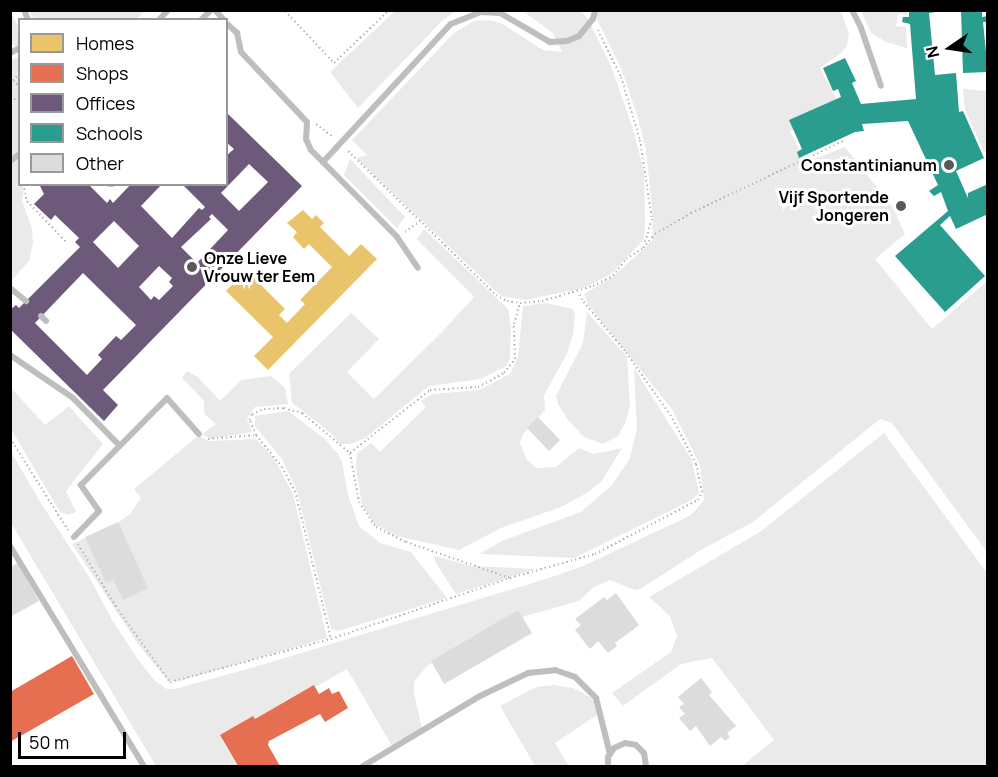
<!DOCTYPE html>
<html>
<head>
<meta charset="utf-8">
<style>
  body { margin:0 }
  #map { position:relative; width:998px; height:777px; overflow:hidden; background:#fff; font-family:Manrope,sans-serif }
  div>[style] { position:absolute }
  .green>* { inset:0; background:#eaeaea }
  .homes>* { inset:0; background:#e9c46a }
  .shops>* { inset:0; background:#e76f51 }
  .offices>* { inset:0; background:#6d597a }
  .schools>* { inset:0; background:#2a9d8f }
  .building>* { inset:0; background:#dcdcdc }
  .path>* { height:2px; margin-top:-1px; transform-origin:0; background:repeating-linear-gradient(90deg,#b8b8b8 0 1.5px,transparent 0 4.5px) }
  .service>* { height:6px; margin:-3px; padding:0 3px; transform-origin:3px; border-radius:3px; background:#bebebe }
  .dots>* { width:16px; height:16px; translate:-50% -50%; box-sizing:border-box; border:3px solid #fff; border-radius:50% }
  span { translate:-50% -50%; white-space:nowrap; text-align:center; line-height:1.15; -webkit-text-stroke:6px #fff; paint-order:stroke }
  .poi-label { font-size:16px; color:#000; font-weight:700 }
  .right { translate:-100% -50%; text-align:right }
  .left { translate:0 -50%; text-align:left }
  .frame { position:absolute; inset:0; border:12px solid #000; pointer-events:none }
  .legend { position:absolute; left:18px; top:18px; width:210px; height:168px; box-sizing:border-box; background:#fff; border:2px solid #999; margin:0; padding:8px 10px; list-style:none; font-size:18px; color:#000 }
  .legend li { display:flex; align-items:center; gap:12px; height:30px }
  .legend b { width:30px; border:2px solid #999 }
  .north { position:absolute; left:920px; top:18px; width:60px; height:60px; -webkit-text-stroke:4px #fff; paint-order:stroke; rotate:257deg; font-size:16px; font-weight:700; line-height:24px; text-align:center; color:#000 }
  .north::after { content:''; display:block; margin:auto; width:21px; height:27px; background:#000; clip-path:polygon(50% 0,100% 100%,50% 72%,0 100%) }
  .scale { position:absolute; left:18px; top:732px; width:108px; height:27px; box-sizing:border-box; border:3px solid #000; border-top:0; padding-left:8px; font-size:18px; line-height:21px; white-space:nowrap; color:#000; -webkit-text-stroke:4px #fff; paint-order:stroke }
</style>
</head>
<body>
<div id="map">
  <div class="green">
    <div style="clip-path:polygon(10px 11px,19px 28px,19px 50px,11px 43px)"></div>
    <div style="clip-path:polygon(29px 11px,144px 11px,136px 20px,34px 19px)"></div>
    <div style="clip-path:polygon(395px 11px,456px 11px,442px 21px,358px 108px,330px 72px)"></div>
    <div style="clip-path:polygon(523px 11px,581px 11px,588px 19px,611px 66px,632px 126px,644px 171px,645px 221px,644px 239px,611px 274px,584px 288px,525px 300px,501px 296px,356px 158px,367px 155px,352px 140px,454px 33px,474px 21px,488px 20px,501px 23px,543px 50px,562px 52px,553px 33px)"></div>
    <div style="clip-path:polygon(593px 11px,841px 11px,849px 34px,847px 46px,841px 53px,820px 68px,839px 104px,790px 131px,806px 162px,845px 147px,893px 208px,905px 234px,875px 259px,932px 329px,987px 281px,987px 552px,892px 423px,880px 419px,753px 522px,701px 550px,640px 589px,635px 590px,610px 580px,594px 587px,579px 601px,525px 616px,428px 665px,414px 682px,414px 693px,422px 729px,392px 746px,347px 669px,222px 740px,237px 766px,156px 766px,11px 523px,10px 450px,39px 500px,91px 580px,112px 620px,139px 661px,155px 681px,167px 689px,175px 689px,265px 664px,549px 578px,583px 566px,681px 520px,692px 514px,704px 500px,700px 465px,672px 409px,589px 306px,584px 294px,613px 277px,652px 241px,653px 218px,646px 150px,638px 118px,621px 68px)"></div>
    <div style="clip-path:polygon(861px 11px,907px 11px,907px 15px,898px 14px,896px 26px,906px 27px,907px 48px,886px 42px,871px 33px)"></div>
    <div style="clip-path:polygon(17px 57px,20px 58px,20px 184px,24px 185px,22px 201px,32px 229px,33px 243px,29px 261px,11px 281px,10px 61px)"></div>
    <div style="clip-path:polygon(963px 89px,987px 91px,987px 150px,984px 152px,965px 109px)"></div>
    <div style="clip-path:polygon(350px 159px,405px 217px,397px 228px,344px 175px)"></div>
    <div style="clip-path:polygon(424px 229px,508px 309px,511px 327px,510px 358px,506px 366px,481px 379px,429px 386px,365px 438px,351px 444px,340px 444px,331px 433px,292px 403px,289px 374px,351px 313px,379px 339px,347px 372px,374px 399px,442px 332px,474px 297px,417px 239px)"></div>
    <div style="clip-path:polygon(546px 303px,573px 309px,575px 316px,573px 334px,567px 354px,544px 395px,545px 410px,523px 434px,520px 443px,527px 460px,537px 468px,556px 467px,579px 448px,594px 454px,622px 448px,601px 482px,585px 494px,561px 507px,501px 528px,459px 550px,397px 536px,374px 524px,362px 504px,356px 468px,357px 453px,371px 443px,380px 452px,426px 407px,421px 401px,433px 394px,479px 390px,510px 374px,518px 357px,523px 306px)"></div>
    <div style="clip-path:polygon(587px 312px,627px 357px,630px 406px,626px 421px,618px 436px,603px 444px,584px 437px,568px 420px,558px 404px,556px 396px,583px 343px)"></div>
    <div style="clip-path:polygon(634px 368px,692px 460px,699px 493px,690px 501px,574px 558px,479px 554px,502px 541px,581px 512px,612px 485px,630px 458px,637px 429px)"></div>
    <div style="clip-path:polygon(187px 371px,198px 377px,220px 401px,241px 380px,271px 376px,285px 388px,288px 404px,255px 407px,247px 419px,252px 432px,210px 439px,202px 434px,216px 424px,204px 414px,204px 401px,182px 378px)"></div>
    <div style="clip-path:polygon(10px 387px,45px 425px,69px 406px,103px 444px,66px 491px,76px 512px,69px 515px,60px 512px,11px 429px)"></div>
    <div style="clip-path:polygon(288px 411px,325px 439px,338px 454px,342px 462px,348px 495px,359px 526px,380px 543px,411px 552px,447px 598px,338px 631px,331px 629px,297px 491px,282px 459px,255px 426px,255px 416px)"></div>
    <div style="clip-path:polygon(884px 433px,987px 573px,987px 766px,742px 766px,774px 740px,712px 658px,681px 664px,623px 706px,612px 693px,671px 652px,677px 636px,670px 616px,649px 597px,760px 532px)"></div>
    <div style="clip-path:polygon(198px 436px,210px 441px,256px 439px,275px 460px,293px 494px,327px 638px,179px 681px,168px 681px,138px 644px,72px 544px,119px 522px,130px 514px,141px 498px,134px 489px)"></div>
    <div style="clip-path:polygon(435px 556px,471px 566px,536px 569px,456px 594px,435px 562px)"></div>
    <div style="clip-path:polygon(554px 685px,573px 688px,590px 697px,603px 711px,555px 743px,569px 766px,535px 766px,500px 706px,536px 687px)"></div>
  </div>
  <div class="homes">
    <div style="clip-path:polygon(303px 210px,312px 219px,316px 215px,324px 223px,320px 227px,349px 256px,361px 244px,377px 259px,268px 370px,254px 356px,273px 337px,226px 291px,246px 270px,285px 309px,279px 315px,287px 323px,305px 304px,300px 300px,332px 267px,309px 244px,304px 249px,293px 237px,297px 232px,287px 223px)"></div>
  </div>
  <div class="shops">
    <div style="clip-path:polygon(72px 656px,94px 694px,10px 742px,10px 692px)"></div>
    <div style="clip-path:polygon(314px 685px,319px 694px,329px 688px,332px 694px,339px 691px,348px 708px,325px 722px,320px 714px,269px 741px,268px 745px,280px 766px,238px 766px,220px 735px,253px 716px,255px 719px)"></div>
  </div>
  <div class="offices">
    <div style="clip-path:polygon(evenodd,226px 112px,302px 186px,103px 390px,118px 405px,104px 421px,10px 329px,10px 310px,16px 305px,19px 308px,80px 247px,75px 242px,79px 238px,55px 215px,51px 220px,34px 204px,44px 194px,39px 184px,88px 184px,107px 203px,110px 199px,113px 203px,131px 184px,162px 184px,141px 206px,172px 238px,199px 208px,202px 210px,205px 207px,182px 184px,226px 184px,226px 156px,234px 149px,226px 142px,226px 112px,249px 164px,268px 182px,239px 211px,221px 193px,249px 164px,226px 112px,212px 214px,228px 230px,197px 263px,181px 247px,211px 219px,209px 217px,212px 214px,226px 112px,114px 221px,139px 246px,118px 268px,93px 242px,114px 221px,226px 112px,159px 266px,172px 278px,169px 282px,173px 286px,159px 300px,154px 296px,151px 300px,139px 287px,159px 266px,226px 112px,83px 273px,136px 325px,121px 340px,116px 336px,98px 355px,102px 359px,87px 375px,35px 323px,83px 273px)"></div>
  </div>
  <div class="schools">
    <div style="clip-path:polygon(909px 10px,948px 10px,929px 13px,935px 75px,956px 73px,959px 112px,963px 111px,984px 158px,956px 171px,968px 198px,968px 193px,988px 184px,988px 214px,956px 229px,950px 216px,940px 225px,985px 276px,945px 312px,895px 256px,948px 211px,941px 192px,934px 196px,929px 191px,938px 185px,908px 121px,862px 124px,864px 131px,855px 132px,799px 158px,797px 152px,802px 149px,789px 120px,841px 97px,838px 89px,833px 91px,823px 68px,845px 58px,856px 81px,852px 83px,861px 104px,916px 99px,910px 24px,902px 22px,903px 17px,909px 17px)"></div>
    <div style="clip-path:polygon(961px 10px,982px 10px,982px 17px,988px 16px,988px 22px,983px 22px,988px 72px,963px 73px)"></div>
  </div>
  <div class="building">
    <div style="clip-path:polygon(538px 417px,560px 440px,549px 451px,527px 428px)"></div>
    <div style="clip-path:polygon(118px 522px,148px 588px,123px 600px,113px 580px,106px 583px,85px 537px)"></div>
    <div style="clip-path:polygon(18px 563px,39px 601px,10px 617px,10px 567px)"></div>
    <div style="clip-path:polygon(616px 593px,639px 625px,615px 643px,617px 646px,608px 653px,598px 641px,590px 649px,575px 630px,581px 625px,575px 619px,604px 597px,607px 600px)"></div>
    <div style="clip-path:polygon(518px 610px,532px 633px,444px 684px,431px 661px)"></div>
    <div style="clip-path:polygon(701px 678px,712px 692px,709px 695px,736px 726px,727px 733px,730px 737px,725px 741px,721px 737px,710px 746px,696px 726px,690px 731px,679px 718px,685px 714px,679px 707px,684px 704px,678px 697px)"></div>
  </div>
  <div class="path">
    <div style="left:275px;top:10px;width:10px;rotate:6deg"></div>
    <div style="left:285px;top:11px;width:71px;rotate:46.7deg"></div>
    <div style="left:334px;top:63px;width:76px;rotate:-43.9deg"></div>
    <div style="left:598px;top:30px;width:52px;rotate:63.9deg"></div>
    <div style="left:621px;top:77px;width:66px;rotate:73.2deg"></div>
    <div style="left:640px;top:140px;width:80px;rotate:81.4deg"></div>
    <div style="left:652px;top:219px;width:27px;rotate:107deg"></div>
    <div style="left:20px;top:73px;width:10px;rotate:135deg"></div>
    <div style="left:13px;top:80px;width:10px;rotate:45deg"></div>
    <div style="left:10px;top:101px;width:11px;rotate:-22deg"></div>
    <div style="left:316px;top:124px;width:21px;rotate:37deg"></div>
    <div style="left:348px;top:151px;width:206px;rotate:44.2deg"></div>
    <div style="left:496px;top:295px;width:13px;rotate:29deg"></div>
    <div style="left:507px;top:301px;width:13px;rotate:9deg"></div>
    <div style="left:520px;top:303px;width:22px;rotate:-5deg"></div>
    <div style="left:542px;top:301px;width:53px;rotate:-16.4deg"></div>
    <div style="left:593px;top:286px;width:22px;rotate:-27deg"></div>
    <div style="left:613px;top:276px;width:21px;rotate:-53deg"></div>
    <div style="left:626px;top:259px;width:20px;rotate:-33deg"></div>
    <div style="left:643px;top:248px;width:18px;rotate:-49deg"></div>
    <div style="left:655px;top:234px;width:42px;rotate:-30.3deg"></div>
    <div style="left:691px;top:213px;width:168px;rotate:-25.3deg"></div>
    <div style="left:23px;top:184px;width:17px;rotate:77deg"></div>
    <div style="left:27px;top:201px;width:57px;rotate:46.4deg"></div>
    <div style="left:405px;top:232px;width:19px;rotate:-36deg"></div>
    <div style="left:256px;top:435px;width:16px;rotate:-112deg"></div>
    <div style="left:250px;top:420px;width:6px;rotate:-72deg"></div>
    <div style="left:252px;top:414px;width:13px;rotate:-23deg"></div>
    <div style="left:264px;top:409px;width:20px;rotate:-3deg"></div>
    <div style="left:284px;top:408px;width:19px;rotate:16deg"></div>
    <div style="left:302px;top:413px;width:62px;rotate:39.8deg"></div>
    <div style="left:350px;top:453px;width:50px;rotate:79.6deg"></div>
    <div style="left:359px;top:502px;width:30px;rotate:56deg"></div>
    <div style="left:376px;top:527px;width:34px;rotate:27deg"></div>
    <div style="left:406px;top:542px;width:110px;rotate:19.1deg"></div>
    <div style="left:10px;top:438px;width:109px;rotate:57.8deg"></div>
    <div style="left:208px;top:439px;width:48px;rotate:-4.8deg"></div>
    <div style="left:256px;top:435px;width:41px;rotate:50.9deg"></div>
    <div style="left:282px;top:467px;width:27px;rotate:62deg"></div>
    <div style="left:295px;top:491px;width:152px;rotate:76.3deg"></div>
    <div style="left:350px;top:453px;width:102px;rotate:-38.2deg"></div>
    <div style="left:430px;top:390px;width:48px;rotate:-3.6deg"></div>
    <div style="left:478px;top:387px;width:30px;rotate:-28deg"></div>
    <div style="left:504px;top:373px;width:18px;rotate:-52deg"></div>
    <div style="left:515px;top:359px;width:35px;rotate:-92deg"></div>
    <div style="left:514px;top:324px;width:22px;rotate:-74deg"></div>
    <div style="left:78px;top:544px;width:77px;rotate:58.8deg"></div>
    <div style="left:118px;top:610px;width:89px;rotate:54.2deg"></div>
    <div style="left:170px;top:682px;width:167px;rotate:-15deg"></div>
    <div style="left:331px;top:639px;width:189px;rotate:-18.8deg"></div>
    <div style="left:510px;top:578px;width:88px;rotate:-15.8deg"></div>
    <div style="left:595px;top:554px;width:116px;rotate:-27.7deg"></div>
    <div style="left:698px;top:500px;width:9px;rotate:-63deg"></div>
    <div style="left:702px;top:492px;width:29px;rotate:-102deg"></div>
    <div style="left:696px;top:464px;width:54px;rotate:-117.5deg"></div>
    <div style="left:671px;top:416px;width:80px;rotate:-125.3deg"></div>
    <div style="left:625px;top:351px;width:67px;rotate:-130.1deg"></div>
    <div style="left:582px;top:300px;width:9px;rotate:-117deg"></div>
  </div>
  <div class="service">
    <div style="left:24px;top:10px;width:11px;rotate:68deg"></div>
    <div style="left:215px;top:10px;width:13px;rotate:48deg"></div>
    <div style="left:852px;top:10px;width:20px;rotate:63deg"></div>
    <div style="left:861px;top:28px;width:61px;rotate:71deg"></div>
    <div style="left:159px;top:20px;width:13px;rotate:-48deg"></div>
    <div style="left:201px;top:20px;width:14px;rotate:-45deg"></div>
    <div style="left:226px;top:23px;width:15px;rotate:42deg"></div>
    <div style="left:237px;top:33px;width:19px;rotate:78deg"></div>
    <div style="left:241px;top:52px;width:96px;rotate:46.7deg"></div>
    <div style="left:307px;top:122px;width:17px;rotate:93deg"></div>
    <div style="left:306px;top:139px;width:12px;rotate:66deg"></div>
    <div style="left:311px;top:150px;width:122px;rotate:45.3deg"></div>
    <div style="left:397px;top:237px;width:37px;rotate:56deg"></div>
    <div style="left:10px;top:53px;width:11px;rotate:-27deg"></div>
    <div style="left:10px;top:161px;width:12px;rotate:-35deg"></div>
    <div style="left:323px;top:162px;width:188px;rotate:-47.2deg"></div>
    <div style="left:451px;top:24px;width:32px;rotate:-22deg"></div>
    <div style="left:481px;top:12px;width:19px;rotate:3deg"></div>
    <div style="left:500px;top:13px;width:58px;rotate:30.1deg"></div>
    <div style="left:550px;top:42px;width:17px;rotate:-3deg"></div>
    <div style="left:567px;top:41px;width:13px;rotate:-23deg"></div>
    <div style="left:579px;top:36px;width:22px;rotate:-51deg"></div>
    <div style="left:593px;top:19px;width:9px;rotate:-77deg"></div>
    <div style="left:110px;top:184px;width:2px"></div>
    <div style="left:10px;top:288px;width:21px;rotate:39deg"></div>
    <div style="left:41px;top:316px;width:7px;rotate:45deg"></div>
    <div style="left:10px;top:355px;width:76px;rotate:34.3deg"></div>
    <div style="left:73px;top:398px;width:66px;rotate:45.6deg"></div>
    <div style="left:74px;top:537px;width:36px;rotate:-46deg"></div>
    <div style="left:99px;top:511px;width:32px;rotate:-125deg"></div>
    <div style="left:81px;top:485px;width:122px;rotate:-45.3deg"></div>
    <div style="left:167px;top:398px;width:48px;rotate:48.4deg"></div>
    <div style="left:10px;top:546px;width:258px;rotate:58.7deg"></div>
    <div style="left:363px;top:766px;width:136px;rotate:-30.9deg"></div>
    <div style="left:480px;top:696px;width:53px;rotate:-25.6deg"></div>
    <div style="left:528px;top:673px;width:27px;rotate:-6deg"></div>
    <div style="left:555px;top:670px;width:21px;rotate:19deg"></div>
    <div style="left:575px;top:677px;width:30px;rotate:45deg"></div>
    <div style="left:596px;top:698px;width:58px;rotate:76deg"></div>
    <div style="left:608px;top:766px;width:9px;rotate:-90deg"></div>
    <div style="left:608px;top:757px;width:11px;rotate:-56deg"></div>
    <div style="left:614px;top:748px;width:12px;rotate:-24deg"></div>
    <div style="left:625px;top:743px;width:11px;rotate:10deg"></div>
    <div style="left:636px;top:745px;width:11px;rotate:45deg"></div>
    <div style="left:644px;top:753px;width:13px;rotate:81deg"></div>
  </div>
  <div class="dots">
    <div style="left:949px;top:165px;background:#595959"></div>
    <div style="left:901px;top:206px;background:#595959"></div>
    <div style="left:192px;top:267px;background:#595959"></div>
  </div>
  <div class="poi-label">
    <span class="right" style="left:937px;top:165px">Constantinianum</span>
    <span class="right" style="left:889px;top:206px">Vijf Sportende<br>Jongeren</span>
    <span class="left" style="left:204px;top:267px">Onze Lieve<br>Vrouw ter Eem</span>
  </div>
  <div class="frame"></div>
  <ul class="legend">
  <li><b style="height:16px;background:#e9c46a"></b>Homes</li>
  <li><b style="height:16px;background:#e76f51"></b>Shops</li>
  <li><b style="height:16px;background:#6d597a"></b>Offices</li>
  <li><b style="height:16px;background:#2a9d8f"></b>Schools</li>
  <li><b style="height:16px;background:#dcdcdc"></b>Other</li>
  </ul>
  <div class="north">N</div>
  <div class="scale">50 m</div>
</div>
</body>
</html>
